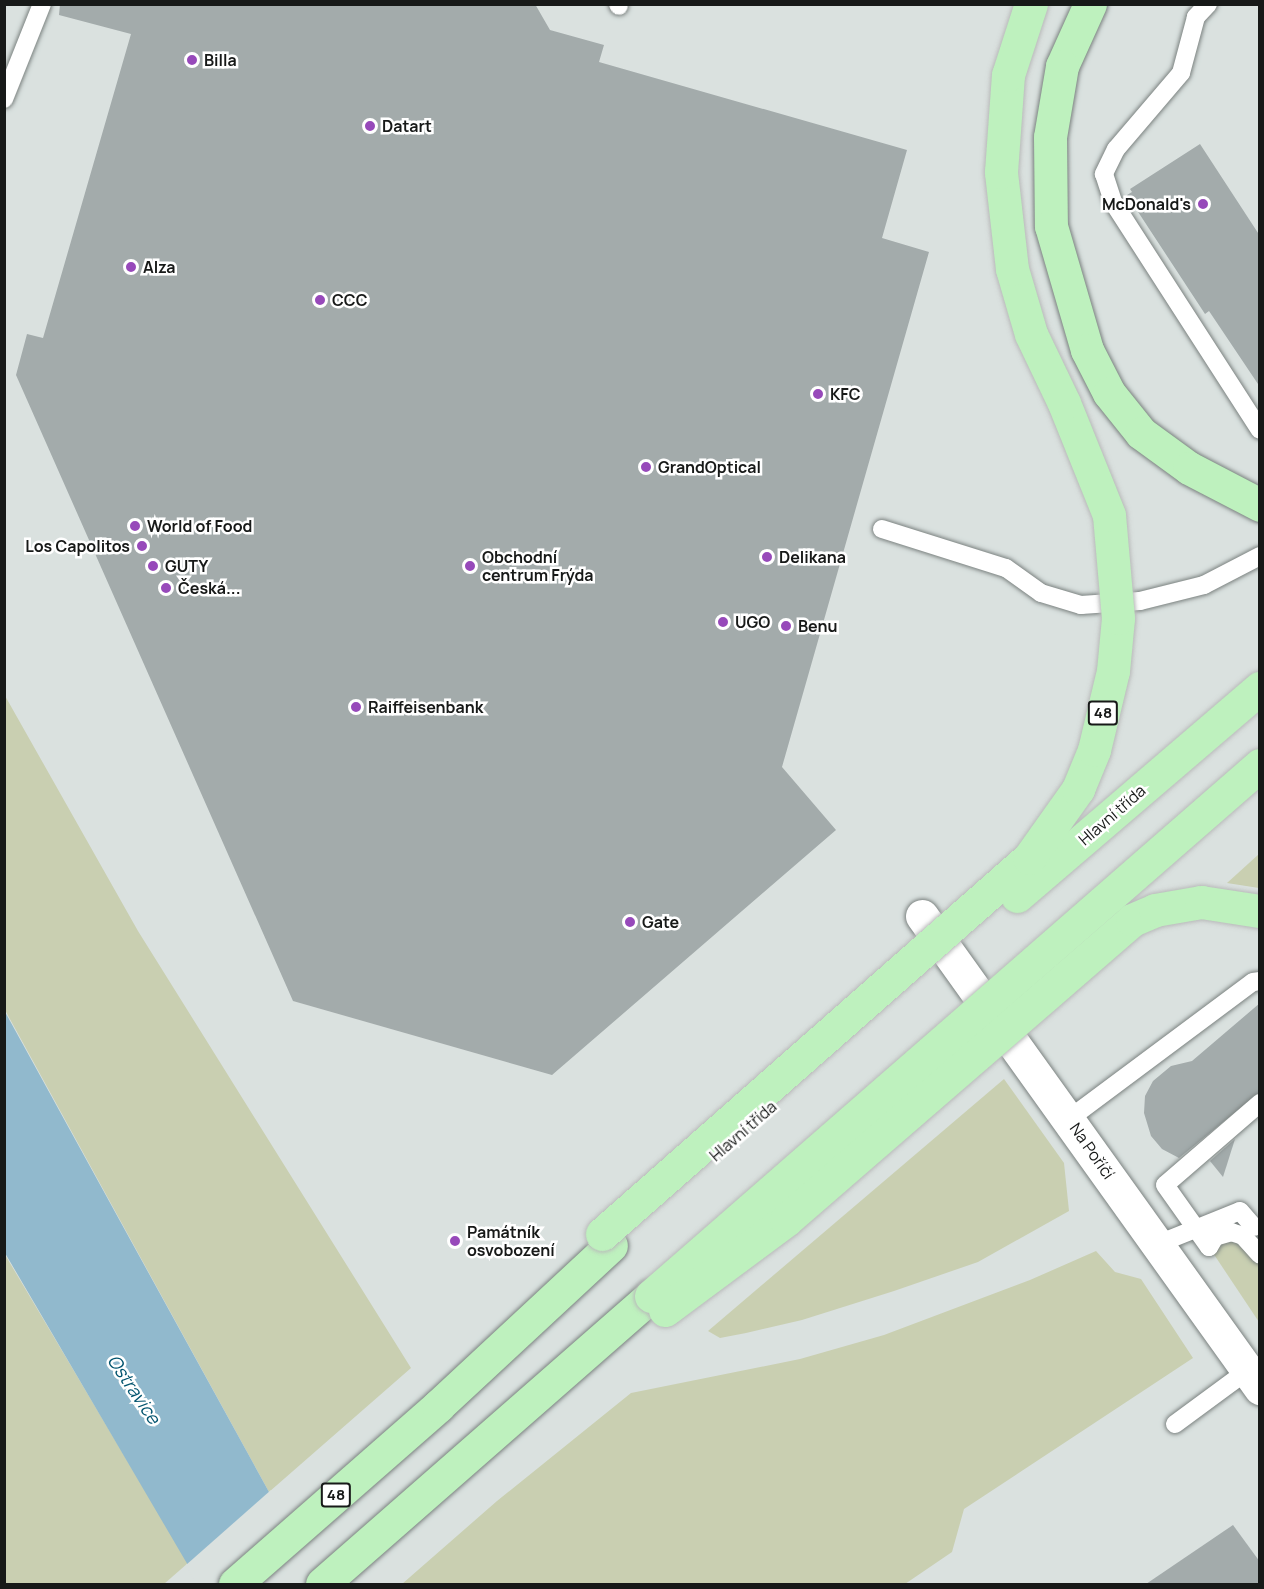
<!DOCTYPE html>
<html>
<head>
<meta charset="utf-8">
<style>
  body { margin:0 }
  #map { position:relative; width:1264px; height:1589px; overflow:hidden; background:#dae1df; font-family:Manrope,sans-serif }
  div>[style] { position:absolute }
  .green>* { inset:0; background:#c9cfb1 }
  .water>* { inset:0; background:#91b9cd }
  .pier>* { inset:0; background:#dae1df }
  .building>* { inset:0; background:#a3abab }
  .roads { filter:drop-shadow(0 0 2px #7b8280) drop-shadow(0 0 2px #7b8280) }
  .service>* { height:18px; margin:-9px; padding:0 9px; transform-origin:9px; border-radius:9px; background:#fff }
  .minor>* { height:33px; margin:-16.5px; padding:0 16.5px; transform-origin:16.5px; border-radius:16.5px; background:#fff }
  .primary>* { height:33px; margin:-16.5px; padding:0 16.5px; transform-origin:16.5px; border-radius:16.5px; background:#bef1be }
  .bridges { filter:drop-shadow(0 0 2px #b9baba) drop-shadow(0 0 2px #b9baba) }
  .primary-bridge>* { height:33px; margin:-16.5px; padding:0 16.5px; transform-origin:16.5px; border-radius:16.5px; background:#bef1be }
  .dots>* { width:16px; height:16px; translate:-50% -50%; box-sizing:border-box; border:3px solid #fff; border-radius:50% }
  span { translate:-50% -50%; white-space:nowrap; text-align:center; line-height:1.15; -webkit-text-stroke:5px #fff; paint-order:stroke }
  .shield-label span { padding:2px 4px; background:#fff; border:2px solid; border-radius:4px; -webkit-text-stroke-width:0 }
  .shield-label { font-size:15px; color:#171918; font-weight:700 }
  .poi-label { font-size:16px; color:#171918; font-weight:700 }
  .left { translate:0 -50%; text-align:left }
  .right { translate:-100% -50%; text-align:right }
  .street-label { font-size:16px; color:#171918 }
  .water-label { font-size:18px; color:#00536e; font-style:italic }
  .frame { position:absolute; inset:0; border:6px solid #171918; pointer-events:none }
</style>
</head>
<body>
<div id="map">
  <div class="green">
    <div style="clip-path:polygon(4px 694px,138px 931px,411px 1368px,269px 1492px,5px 1010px)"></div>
    <div style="clip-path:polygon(1259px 854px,1259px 888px,1227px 883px)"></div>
    <div style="clip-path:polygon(1004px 1079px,1064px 1163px,1069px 1211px,978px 1262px,894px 1291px,802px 1320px,746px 1333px,720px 1338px,708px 1331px)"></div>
    <div style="clip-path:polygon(1223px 1234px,1259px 1255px,1259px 1322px,1209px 1247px)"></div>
    <div style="clip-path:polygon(1096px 1251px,1115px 1272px,1141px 1279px,1193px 1358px,964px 1509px,952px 1552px,905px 1584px,402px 1584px,497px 1501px,631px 1393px,800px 1359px,884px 1335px,1030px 1280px)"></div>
    <div style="clip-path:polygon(4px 1253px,188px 1563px,164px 1584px,5px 1584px)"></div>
  </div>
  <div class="water">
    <div style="clip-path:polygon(4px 1010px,269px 1492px,322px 1584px,199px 1584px,5px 1253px)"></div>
  </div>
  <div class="pier">
    <div style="clip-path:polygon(271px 1490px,325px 1584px,196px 1584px,186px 1565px)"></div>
  </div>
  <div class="building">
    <div style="clip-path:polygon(60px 4px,535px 4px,550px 30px,604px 45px,599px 62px,907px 150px,882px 238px,929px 252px,782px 767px,836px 830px,552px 1075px,293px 1001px,16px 375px,27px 334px,43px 338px,131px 34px,59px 15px)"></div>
    <div style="clip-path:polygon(1200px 144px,1260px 236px,1260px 387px,1209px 311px,1205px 314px,1127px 195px,1132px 192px,1130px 189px)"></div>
    <div style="clip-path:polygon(1260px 1003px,1260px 1092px,1179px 1158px,1162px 1149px,1151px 1136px,1144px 1113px,1145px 1096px,1153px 1081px,1171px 1066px,1192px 1061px)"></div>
    <div style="clip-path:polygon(1235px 1139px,1223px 1177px,1210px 1161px)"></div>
    <div style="clip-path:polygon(1233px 1525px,1260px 1562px,1260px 1584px,1146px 1584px)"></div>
  </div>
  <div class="roads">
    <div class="service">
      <div style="left:618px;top:4px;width:2px;rotate:63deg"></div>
      <div style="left:1208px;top:4px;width:18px;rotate:133deg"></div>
      <div style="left:1196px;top:17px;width:58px;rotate:105deg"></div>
      <div style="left:1181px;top:73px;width:100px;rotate:130.5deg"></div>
      <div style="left:1116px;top:149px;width:28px;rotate:116deg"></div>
      <div style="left:1104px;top:174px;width:29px;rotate:72deg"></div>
      <div style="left:1113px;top:202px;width:271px;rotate:57.2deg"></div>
      <div style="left:4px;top:99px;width:102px;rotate:-68.2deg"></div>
      <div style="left:882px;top:529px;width:130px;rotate:17.5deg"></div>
      <div style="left:1006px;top:568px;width:43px;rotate:35.5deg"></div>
      <div style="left:1041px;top:593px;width:42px;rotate:16.7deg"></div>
      <div style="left:1081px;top:605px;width:59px;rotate:-3.9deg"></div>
      <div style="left:1140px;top:601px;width:66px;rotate:-14deg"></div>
      <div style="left:1204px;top:585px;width:63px;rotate:-27.4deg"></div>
      <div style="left:1260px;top:1103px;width:125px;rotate:139.2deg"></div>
      <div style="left:1165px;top:1185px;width:76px;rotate:54.6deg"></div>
      <div style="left:1209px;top:1247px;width:12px;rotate:-59deg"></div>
      <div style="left:1215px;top:1237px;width:17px;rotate:-17deg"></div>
      <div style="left:1231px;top:1232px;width:13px;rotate:18deg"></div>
      <div style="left:1243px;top:1236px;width:25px;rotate:48deg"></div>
      <div style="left:1069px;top:1119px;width:229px;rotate:-36.7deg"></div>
      <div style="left:1253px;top:982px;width:7px;rotate:-8deg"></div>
      <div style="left:1158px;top:1244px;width:88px;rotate:-21.9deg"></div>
      <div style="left:1240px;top:1211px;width:21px;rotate:49deg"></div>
      <div style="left:1175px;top:1424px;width:89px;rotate:-36.4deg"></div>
    </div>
    <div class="minor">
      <div style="left:922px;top:916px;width:581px;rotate:54.39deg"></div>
    </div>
    <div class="primary">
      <div style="left:1090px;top:4px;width:68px;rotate:114.3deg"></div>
      <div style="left:1062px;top:66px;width:72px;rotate:99.6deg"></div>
      <div style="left:1050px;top:137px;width:89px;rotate:89.4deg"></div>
      <div style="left:1051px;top:226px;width:129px;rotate:73.8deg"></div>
      <div style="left:1087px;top:350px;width:48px;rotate:62.9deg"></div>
      <div style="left:1109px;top:393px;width:51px;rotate:51.3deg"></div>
      <div style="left:1141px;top:433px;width:59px;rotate:36.1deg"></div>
      <div style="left:1189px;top:468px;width:80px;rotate:27.5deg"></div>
      <div style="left:235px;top:1584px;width:270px;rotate:-41.2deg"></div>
      <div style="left:438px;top:1406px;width:236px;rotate:-42.9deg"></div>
      <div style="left:322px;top:1584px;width:437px;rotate:-41.2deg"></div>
    </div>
  </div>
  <div class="bridges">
    <div class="primary-bridge">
      <div style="left:1017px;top:896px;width:320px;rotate:-40.6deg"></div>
      <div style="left:602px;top:1234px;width:569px;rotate:-41.37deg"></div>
      <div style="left:1029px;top:858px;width:85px;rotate:-54.6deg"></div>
      <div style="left:1078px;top:789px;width:42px;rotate:-67.7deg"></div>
      <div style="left:1094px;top:750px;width:81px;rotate:-76.5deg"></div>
      <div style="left:1113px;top:671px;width:53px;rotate:-84.6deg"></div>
      <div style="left:1118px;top:618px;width:103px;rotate:-95deg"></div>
      <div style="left:1109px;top:515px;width:121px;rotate:-111.9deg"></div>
      <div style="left:1064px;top:403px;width:76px;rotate:-115.6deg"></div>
      <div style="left:1031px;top:334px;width:68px;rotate:-106.3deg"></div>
      <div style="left:1012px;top:269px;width:98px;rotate:-96.5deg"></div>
      <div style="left:1001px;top:172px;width:97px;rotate:-85.9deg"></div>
      <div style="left:1008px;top:75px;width:75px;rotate:-72.1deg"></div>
      <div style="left:651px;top:1296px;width:808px;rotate:-41.09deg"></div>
      <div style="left:665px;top:1310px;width:151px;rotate:-36.6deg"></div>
      <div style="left:786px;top:1220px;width:458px;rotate:-40.9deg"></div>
      <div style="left:1132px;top:920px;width:25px;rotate:-23deg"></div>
      <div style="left:1155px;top:910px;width:47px;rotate:-9.9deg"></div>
      <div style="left:1201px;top:902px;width:60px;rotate:8.7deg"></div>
    </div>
  </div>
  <div class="dots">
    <div style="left:192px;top:60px;background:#9749ba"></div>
    <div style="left:370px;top:126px;background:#9749ba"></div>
    <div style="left:1203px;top:204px;background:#9749ba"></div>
    <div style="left:131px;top:267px;background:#9749ba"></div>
    <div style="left:320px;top:300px;background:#9749ba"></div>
    <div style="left:818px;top:394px;background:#9749ba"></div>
    <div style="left:646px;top:467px;background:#9749ba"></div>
    <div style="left:135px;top:526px;background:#9749ba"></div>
    <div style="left:142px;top:546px;background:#9749ba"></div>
    <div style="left:767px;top:557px;background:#9749ba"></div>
    <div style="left:153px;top:566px;background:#9749ba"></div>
    <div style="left:470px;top:566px;background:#9749ba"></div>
    <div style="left:166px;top:588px;background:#9749ba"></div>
    <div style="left:723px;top:622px;background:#9749ba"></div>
    <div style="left:786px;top:626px;background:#9749ba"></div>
    <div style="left:356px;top:707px;background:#9749ba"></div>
    <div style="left:630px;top:922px;background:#9749ba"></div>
    <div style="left:455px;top:1241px;background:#9749ba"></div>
  </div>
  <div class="shield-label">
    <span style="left:1103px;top:713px">48</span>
    <span style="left:336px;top:1495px">48</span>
  </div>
  <div class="poi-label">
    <span class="left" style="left:204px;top:60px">Billa</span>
    <span class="left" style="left:382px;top:126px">Datart</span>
    <span class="right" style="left:1191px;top:204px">McDonald's</span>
    <span class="left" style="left:143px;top:267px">Alza</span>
    <span class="left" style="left:332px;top:300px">CCC</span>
    <span class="left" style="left:830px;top:394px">KFC</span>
    <span class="left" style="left:658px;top:467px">GrandOptical</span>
    <span class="left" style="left:147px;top:526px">World of Food</span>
    <span class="right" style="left:130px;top:546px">Los Capolitos</span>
    <span class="left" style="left:482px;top:566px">Obchodní<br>centrum Frýda</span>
    <span class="left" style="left:779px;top:557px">Delikana</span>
    <span class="left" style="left:165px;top:566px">GUTY</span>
    <span class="left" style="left:178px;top:588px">Česká...</span>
    <span class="left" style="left:735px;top:622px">UGO</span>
    <span class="left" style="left:798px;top:626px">Benu</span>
    <span class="left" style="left:368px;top:707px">Raiffeisenbank</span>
    <span class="left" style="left:642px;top:922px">Gate</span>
    <span class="left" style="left:467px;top:1241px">Památník<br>osvobození</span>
  </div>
  <div class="street-label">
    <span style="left:1112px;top:815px;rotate:-41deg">Hlavní třída</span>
    <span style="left:743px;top:1131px;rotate:-41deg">Hlavní třída</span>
    <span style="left:1092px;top:1151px;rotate:55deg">Na Poříčí</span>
  </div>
  <div class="water-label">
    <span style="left:134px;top:1389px;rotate:56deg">Ostravice</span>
  </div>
  <div class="frame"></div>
</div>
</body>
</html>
